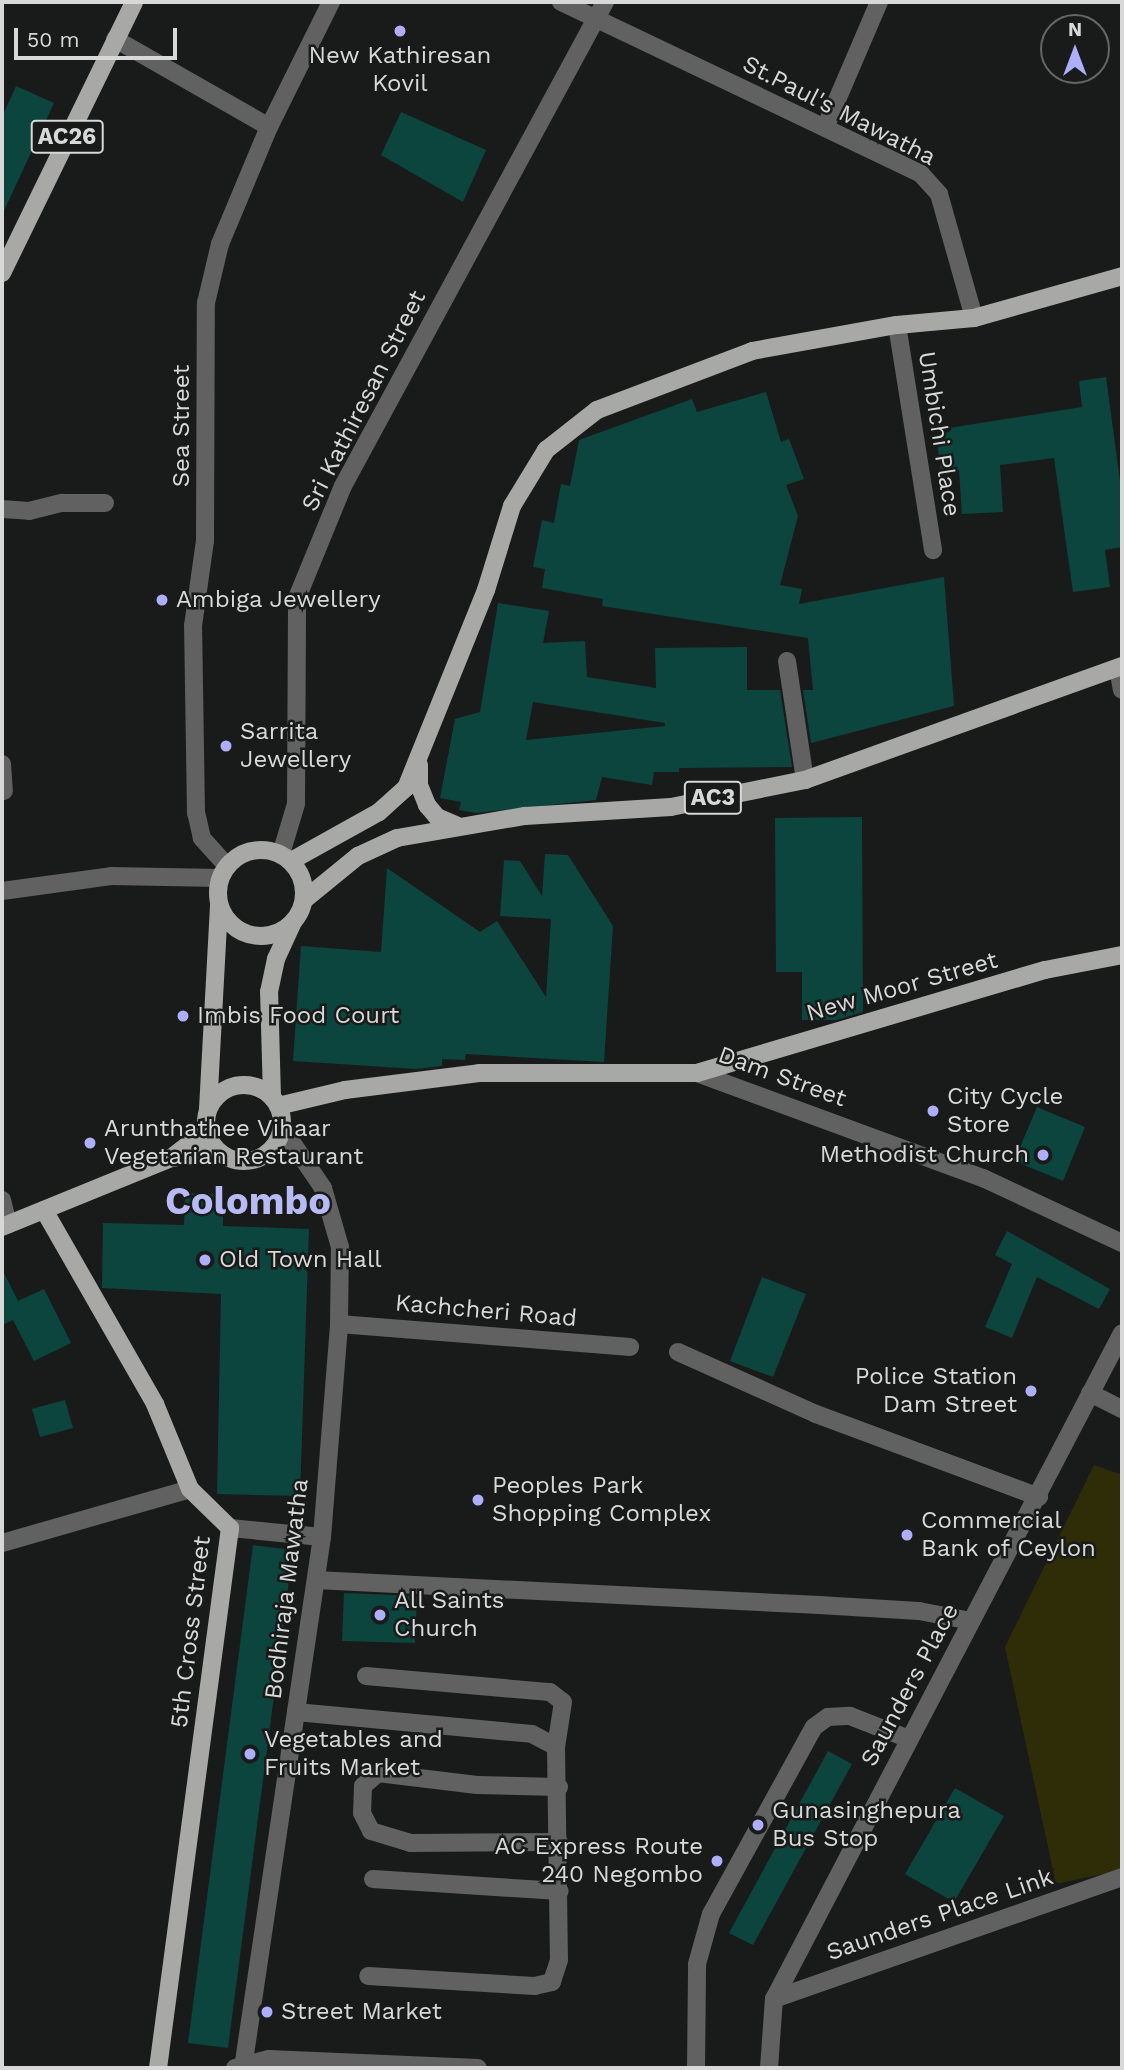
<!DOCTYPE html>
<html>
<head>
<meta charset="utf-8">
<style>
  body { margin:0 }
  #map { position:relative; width:1124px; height:2070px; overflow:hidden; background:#191b1a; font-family:"Work Sans",sans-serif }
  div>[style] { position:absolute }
  .green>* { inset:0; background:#2e2d07 }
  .building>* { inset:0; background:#0c453e }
  .minor>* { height:18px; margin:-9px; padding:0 9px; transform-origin:9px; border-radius:9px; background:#606160 }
  .major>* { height:18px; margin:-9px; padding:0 9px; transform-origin:9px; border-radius:9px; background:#a8a9a7 }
  .major>.ring { margin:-9px; padding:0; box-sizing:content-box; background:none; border:18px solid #a8a9a7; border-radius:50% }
  .dots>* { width:19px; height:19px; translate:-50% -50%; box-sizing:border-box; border:4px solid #191b1a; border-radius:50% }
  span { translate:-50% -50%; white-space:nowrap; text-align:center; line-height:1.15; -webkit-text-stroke:5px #191b1a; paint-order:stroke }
  .shield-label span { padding:2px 5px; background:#191b1a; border:2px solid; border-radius:5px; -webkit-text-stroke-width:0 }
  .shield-label { font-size:23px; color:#d7d8d7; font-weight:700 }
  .poi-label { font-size:24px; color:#d7d8d7 }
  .left { translate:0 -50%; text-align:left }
  .right { translate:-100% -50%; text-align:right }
  .street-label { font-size:24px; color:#d7d8d7 }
  .town-label { font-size:38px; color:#b8bbf3; font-weight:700 }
  .frame { position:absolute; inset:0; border:4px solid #d7d8d7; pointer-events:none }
  .north { position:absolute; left:1040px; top:14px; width:70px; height:70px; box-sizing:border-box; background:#191b1a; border:2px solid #656766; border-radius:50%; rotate:0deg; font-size:19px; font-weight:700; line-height:28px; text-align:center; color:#d7d8d7 }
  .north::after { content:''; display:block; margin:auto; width:24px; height:32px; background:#adaffb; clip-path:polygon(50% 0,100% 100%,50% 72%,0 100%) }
  .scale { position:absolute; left:14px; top:28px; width:163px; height:32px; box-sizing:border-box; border:4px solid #d7d8d7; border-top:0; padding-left:9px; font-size:21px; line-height:24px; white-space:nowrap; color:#d7d8d7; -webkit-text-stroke:5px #191b1a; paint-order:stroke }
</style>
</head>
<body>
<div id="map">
  <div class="green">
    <div style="clip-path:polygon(1094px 1465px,1122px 1475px,1122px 1870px,1056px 1884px,1005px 1647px)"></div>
  </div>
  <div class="building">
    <div style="clip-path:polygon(16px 86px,54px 103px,2px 215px,2px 117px)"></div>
    <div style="clip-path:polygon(401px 112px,486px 150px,463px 202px,381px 155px)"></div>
    <div style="clip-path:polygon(1106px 377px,1122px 496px,1122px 547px,1105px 550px,1110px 587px,1073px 592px,1054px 458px,1000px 465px,1003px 512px,962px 514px,959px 470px,941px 472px,936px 434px,950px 432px,949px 428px,1082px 407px,1079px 381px)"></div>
    <div style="clip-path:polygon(766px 392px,781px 442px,789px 439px,804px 479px,786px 485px,798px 516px,780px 585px,802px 589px,799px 604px,944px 577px,954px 706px,811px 743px,803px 690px,813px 690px,808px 638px,602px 606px,603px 599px,542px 588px,545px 569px,533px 567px,542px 520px,554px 523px,561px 484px,570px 486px,579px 440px,692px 399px,697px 412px)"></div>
    <div style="clip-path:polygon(evenodd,498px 603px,549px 611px,543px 643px,585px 641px,587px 677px,656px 688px,655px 648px,747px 647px,747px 690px,780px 690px,792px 767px,679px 768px,679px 772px,654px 772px,652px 785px,602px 777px,596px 800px,476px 813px,459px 810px,461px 802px,440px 798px,455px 719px,480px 712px,498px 603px,533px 702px,665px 723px,665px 726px,526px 740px,533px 702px)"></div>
    <div style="clip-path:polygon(862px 817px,863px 1012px,836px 1020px,802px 1020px,802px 972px,776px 972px,775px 818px)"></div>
    <div style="clip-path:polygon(545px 854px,568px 855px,613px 926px,604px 1062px,466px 1054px,465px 1060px,442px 1059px,442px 1066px,416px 1069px,293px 1061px,301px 946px,381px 952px,387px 868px,480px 932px,497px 921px,546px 997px,551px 919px,500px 916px,504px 860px,520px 861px,542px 896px)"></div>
    <div style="clip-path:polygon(1037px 1107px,1085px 1127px,1063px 1181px,1014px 1161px)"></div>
    <div style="clip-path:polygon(185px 1193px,223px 1194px,223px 1226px,309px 1229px,300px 1496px,217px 1494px,221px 1294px,102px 1288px,103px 1223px,184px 1225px)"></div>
    <div style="clip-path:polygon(1007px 1231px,1110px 1289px,1099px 1309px,1037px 1277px,1012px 1338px,985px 1327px,1012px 1264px,995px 1255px)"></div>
    <div style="clip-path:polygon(2px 1269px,18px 1301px,44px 1289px,71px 1343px,34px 1361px,13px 1320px,2px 1325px)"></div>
    <div style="clip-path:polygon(762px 1277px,806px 1294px,773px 1377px,730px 1361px)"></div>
    <div style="clip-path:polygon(65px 1400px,73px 1428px,40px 1437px,32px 1409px)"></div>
    <div style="clip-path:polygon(253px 1545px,293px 1550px,228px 2048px,188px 2043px)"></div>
    <div style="clip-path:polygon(344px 1593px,417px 1596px,415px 1643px,342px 1641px)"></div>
    <div style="clip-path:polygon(828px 1751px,852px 1764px,753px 1945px,729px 1933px)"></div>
    <div style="clip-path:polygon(955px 1788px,1004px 1816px,954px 1902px,905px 1874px)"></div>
  </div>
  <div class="minor">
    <div style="left:561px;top:2px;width:399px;rotate:25.5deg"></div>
    <div style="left:921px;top:174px;width:27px;rotate:48deg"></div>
    <div style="left:939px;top:194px;width:129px;rotate:74.2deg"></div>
    <div style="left:115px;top:39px;width:177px;rotate:29.7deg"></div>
    <div style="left:825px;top:128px;width:137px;rotate:-66.8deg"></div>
    <div style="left:897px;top:325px;width:228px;rotate:80.9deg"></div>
    <div style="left:2px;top:509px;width:27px;rotate:4deg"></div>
    <div style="left:29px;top:511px;width:34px;rotate:-14deg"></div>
    <div style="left:62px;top:503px;width:43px"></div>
    <div style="left:787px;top:661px;width:120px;rotate:81.4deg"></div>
    <div style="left:1118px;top:668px;width:22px;rotate:80deg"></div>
    <div style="left:2px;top:764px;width:27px;rotate:86deg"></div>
    <div style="left:281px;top:854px;width:52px;rotate:-73.3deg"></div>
    <div style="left:296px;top:804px;width:206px;rotate:-89.7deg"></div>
    <div style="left:297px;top:598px;width:121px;rotate:-67.7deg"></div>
    <div style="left:343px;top:486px;width:550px;rotate:-61.57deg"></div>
    <div style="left:227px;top:866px;width:38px;rotate:-132deg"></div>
    <div style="left:202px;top:838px;width:26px;rotate:-103deg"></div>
    <div style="left:196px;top:813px;width:187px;rotate:-90.9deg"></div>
    <div style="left:193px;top:626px;width:86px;rotate:-82deg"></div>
    <div style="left:205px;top:541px;width:238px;rotate:-89.8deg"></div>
    <div style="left:206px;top:303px;width:61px;rotate:-76.7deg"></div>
    <div style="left:220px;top:244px;width:127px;rotate:-67.3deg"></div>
    <div style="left:269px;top:127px;width:140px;rotate:-63.6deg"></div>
    <div style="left:2px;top:891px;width:110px;rotate:-7.8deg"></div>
    <div style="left:111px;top:876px;width:109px;rotate:1.1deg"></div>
    <div style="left:697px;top:1073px;width:305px;rotate:20.2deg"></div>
    <div style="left:983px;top:1178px;width:153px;rotate:25.1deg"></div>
    <div style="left:2px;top:1200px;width:25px;rotate:76deg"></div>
    <div style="left:339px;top:1324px;width:292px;rotate:4.5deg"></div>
    <div style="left:678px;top:1352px;width:151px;rotate:24.2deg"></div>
    <div style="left:816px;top:1414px;width:238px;rotate:20.4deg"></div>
    <div style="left:1090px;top:1393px;width:36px;rotate:27deg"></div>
    <div style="left:230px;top:1528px;width:92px;rotate:5.6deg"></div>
    <div style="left:2px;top:1543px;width:196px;rotate:-16deg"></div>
    <div style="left:316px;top:1580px;width:504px;rotate:2.85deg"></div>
    <div style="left:819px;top:1605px;width:100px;rotate:3.4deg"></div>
    <div style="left:919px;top:1611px;width:53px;rotate:10.9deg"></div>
    <div style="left:366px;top:1676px;width:185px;rotate:5deg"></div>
    <div style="left:550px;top:1692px;width:16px;rotate:38deg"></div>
    <div style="left:563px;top:1702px;width:46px;rotate:98.8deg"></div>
    <div style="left:296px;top:1712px;width:237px;rotate:5.3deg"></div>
    <div style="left:532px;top:1734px;width:27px;rotate:28deg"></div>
    <div style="left:556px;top:1747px;width:213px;rotate:89.2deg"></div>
    <div style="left:559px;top:1960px;width:23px;rotate:108deg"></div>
    <div style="left:552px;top:1982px;width:17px;rotate:167deg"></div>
    <div style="left:535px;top:1986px;width:167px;rotate:-176.6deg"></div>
    <div style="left:559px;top:1787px;width:82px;rotate:-178.6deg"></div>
    <div style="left:477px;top:1785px;width:100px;rotate:-173.1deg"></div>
    <div style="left:378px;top:1773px;width:20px;rotate:139deg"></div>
    <div style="left:363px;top:1786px;width:27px;rotate:92deg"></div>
    <div style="left:362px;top:1813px;width:20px;rotate:63deg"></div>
    <div style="left:371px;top:1831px;width:42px;rotate:16.7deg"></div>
    <div style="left:411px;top:1843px;width:148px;rotate:-0.4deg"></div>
    <div style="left:373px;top:1879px;width:187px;rotate:3.7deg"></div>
    <div style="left:774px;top:1999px;width:369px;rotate:-19.3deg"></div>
    <div style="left:235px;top:2068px;width:35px;rotate:-15deg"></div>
    <div style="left:269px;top:2059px;width:209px;rotate:2.5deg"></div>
    <div style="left:243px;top:2068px;width:537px;rotate:-81.54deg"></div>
    <div style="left:322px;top:1537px;width:214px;rotate:-85.4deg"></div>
    <div style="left:339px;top:1324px;width:77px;rotate:-89.3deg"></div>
    <div style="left:340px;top:1247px;width:61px;rotate:-106.1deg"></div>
    <div style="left:323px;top:1188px;width:73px;rotate:-124.3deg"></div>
    <div style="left:696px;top:2068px;width:104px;rotate:-89.4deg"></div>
    <div style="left:697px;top:1964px;width:52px;rotate:-74.4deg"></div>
    <div style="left:711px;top:1914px;width:213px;rotate:-61.2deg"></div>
    <div style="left:814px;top:1727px;width:17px;rotate:-36deg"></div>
    <div style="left:828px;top:1717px;width:22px;rotate:-3deg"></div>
    <div style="left:850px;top:1716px;width:63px;rotate:21.3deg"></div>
    <div style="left:769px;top:2068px;width:69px;rotate:-85.9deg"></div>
    <div style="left:774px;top:1999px;width:751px;rotate:-62.41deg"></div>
  </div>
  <div class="major">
    <div style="left:2px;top:273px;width:301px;rotate:-64deg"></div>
    <div style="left:419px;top:765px;width:20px;rotate:90deg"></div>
    <div style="left:419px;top:785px;width:22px;rotate:68deg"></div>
    <div style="left:427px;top:805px;width:16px;rotate:50deg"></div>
    <div style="left:437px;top:817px;width:21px;rotate:23deg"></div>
    <div class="ring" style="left:218px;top:850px;width:68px;height:68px"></div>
    <div style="left:291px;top:861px;width:101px;rotate:-29.1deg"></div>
    <div style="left:379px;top:812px;width:36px;rotate:-42deg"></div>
    <div style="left:406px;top:788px;width:214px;rotate:-68deg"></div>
    <div style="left:486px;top:590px;width:88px;rotate:-72.8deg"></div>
    <div style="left:512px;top:506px;width:66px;rotate:-58.7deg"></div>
    <div style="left:546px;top:450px;width:65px;rotate:-38.1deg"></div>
    <div style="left:597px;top:410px;width:166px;rotate:-20.8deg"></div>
    <div style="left:752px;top:351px;width:147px;rotate:-10.2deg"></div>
    <div style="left:897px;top:325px;width:77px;rotate:-5.2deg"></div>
    <div style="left:974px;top:318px;width:154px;rotate:-15.8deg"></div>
    <div style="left:304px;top:900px;width:70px;rotate:-39.2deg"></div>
    <div style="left:358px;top:856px;width:43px;rotate:-24.8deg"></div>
    <div style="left:397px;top:838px;width:130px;rotate:-9.8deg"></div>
    <div style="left:525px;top:816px;width:146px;rotate:-3.5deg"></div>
    <div style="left:671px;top:807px;width:137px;rotate:-11.4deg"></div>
    <div style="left:805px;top:780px;width:337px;rotate:-19.8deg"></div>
    <div class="ring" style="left:206px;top:1085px;width:58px;height:58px"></div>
    <div style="left:272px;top:1097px;width:105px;rotate:-91.6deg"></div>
    <div style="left:269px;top:992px;width:34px;rotate:-78deg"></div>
    <div style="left:276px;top:959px;width:41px;rotate:-65.3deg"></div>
    <div style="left:278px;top:1106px;width:69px;rotate:-13.4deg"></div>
    <div style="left:345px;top:1090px;width:135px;rotate:-7.2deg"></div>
    <div style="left:479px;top:1073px;width:218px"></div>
    <div style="left:697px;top:1073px;width:363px;rotate:-16.5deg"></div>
    <div style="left:1045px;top:970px;width:78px;rotate:-11deg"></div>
    <div style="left:208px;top:1109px;width:205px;rotate:-86.9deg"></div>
    <div style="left:206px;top:1131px;width:44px;rotate:142.4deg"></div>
    <div style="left:171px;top:1158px;width:47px;rotate:-8.7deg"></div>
    <div style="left:44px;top:1210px;width:224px;rotate:60.2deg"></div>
    <div style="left:155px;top:1404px;width:92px;rotate:67.6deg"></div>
    <div style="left:190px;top:1489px;width:56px;rotate:44.3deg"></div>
    <div style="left:230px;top:1528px;width:545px;rotate:97.59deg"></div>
    <div style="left:2px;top:1227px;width:183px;rotate:-22.2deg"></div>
  </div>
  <div class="dots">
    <div style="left:400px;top:31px;background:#adaffb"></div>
    <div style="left:162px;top:600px;background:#adaffb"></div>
    <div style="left:226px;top:746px;background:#adaffb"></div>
    <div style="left:183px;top:1016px;background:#adaffb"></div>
    <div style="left:933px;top:1111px;background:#adaffb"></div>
    <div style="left:90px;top:1143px;background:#adaffb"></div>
    <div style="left:1043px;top:1155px;background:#adaffb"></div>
    <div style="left:205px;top:1260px;background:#adaffb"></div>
    <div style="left:1031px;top:1391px;background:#adaffb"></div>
    <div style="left:478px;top:1500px;background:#adaffb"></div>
    <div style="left:907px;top:1535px;background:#adaffb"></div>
    <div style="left:380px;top:1615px;background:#adaffb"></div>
    <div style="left:250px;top:1754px;background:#adaffb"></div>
    <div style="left:758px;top:1825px;background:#adaffb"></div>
    <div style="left:717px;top:1861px;background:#adaffb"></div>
    <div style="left:267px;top:2012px;background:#adaffb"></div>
  </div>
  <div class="shield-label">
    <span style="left:67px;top:137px">AC26</span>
    <span style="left:713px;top:798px">AC3</span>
  </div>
  <div class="poi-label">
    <span style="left:400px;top:70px">New Kathiresan<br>Kovil</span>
    <span class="left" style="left:176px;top:600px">Ambiga Jewellery</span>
    <span class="left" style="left:240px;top:746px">Sarrita<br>Jewellery</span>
    <span class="left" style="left:197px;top:1016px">Imbis Food Court</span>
    <span class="left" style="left:947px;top:1111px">City Cycle<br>Store</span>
    <span class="left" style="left:104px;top:1143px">Arunthathee Vihaar<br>Vegetarian Restaurant</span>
    <span class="right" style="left:1029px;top:1155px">Methodist Church</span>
    <span class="left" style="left:219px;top:1260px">Old Town Hall</span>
    <span class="right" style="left:1017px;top:1391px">Police Station<br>Dam Street</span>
    <span class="left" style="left:492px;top:1500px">Peoples Park<br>Shopping Complex</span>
    <span class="left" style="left:921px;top:1535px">Commercial<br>Bank of Ceylon</span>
    <span class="left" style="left:394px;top:1615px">All Saints<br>Church</span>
    <span class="left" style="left:264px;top:1754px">Vegetables and<br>Fruits Market</span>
    <span class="left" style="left:772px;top:1825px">Gunasinghepura<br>Bus Stop</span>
    <span class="right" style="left:703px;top:1861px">AC Express Route<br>240 Negombo</span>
    <span class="left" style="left:281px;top:2012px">Street Market</span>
  </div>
  <div class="street-label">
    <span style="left:839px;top:111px;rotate:27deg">St.Paul's Mawatha</span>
    <span style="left:364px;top:401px;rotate:-63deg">Sri Kathiresan Street</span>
    <span style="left:182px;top:426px;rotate:-90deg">Sea Street</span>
    <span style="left:939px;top:434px;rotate:81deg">Umbichi Place</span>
    <span style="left:902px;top:987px;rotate:-16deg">New Moor Street</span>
    <span style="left:782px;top:1077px;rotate:20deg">Dam Street</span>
    <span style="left:486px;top:1311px;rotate:5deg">Kachcheri Road</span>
    <span style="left:287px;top:1589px;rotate:-83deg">Bodhiraja Mawatha</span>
    <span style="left:191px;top:1632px;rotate:-83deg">5th Cross Street</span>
    <span style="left:910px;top:1685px;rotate:-62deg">Saunders Place</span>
    <span style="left:940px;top:1915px;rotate:-19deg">Saunders Place Link</span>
  </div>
  <div class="town-label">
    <span style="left:248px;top:1202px">Colombo</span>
  </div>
  <div class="frame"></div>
  <div class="north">N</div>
  <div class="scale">50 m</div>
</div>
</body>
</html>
